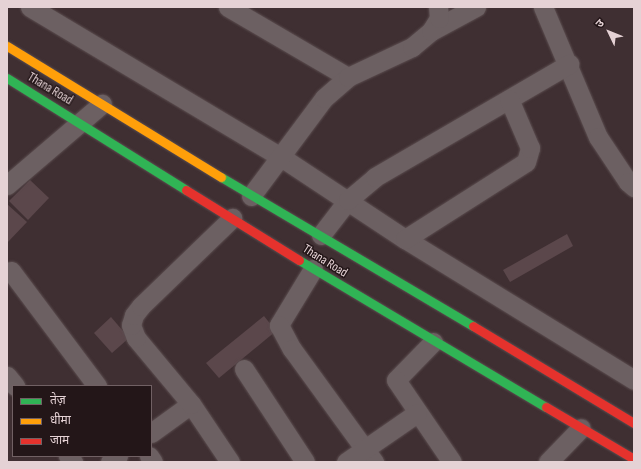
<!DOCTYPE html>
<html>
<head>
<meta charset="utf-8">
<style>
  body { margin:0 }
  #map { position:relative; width:641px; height:469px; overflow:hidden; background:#3f2f32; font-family:"Sofia Sans Condensed","Noto Sans Devanagari",sans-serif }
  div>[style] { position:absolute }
  .building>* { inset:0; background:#5b474b }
  .roads { filter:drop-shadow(0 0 1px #5b4d4f) drop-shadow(0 0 1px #5b4d4f) }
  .street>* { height:19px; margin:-9.5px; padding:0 9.5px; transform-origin:9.5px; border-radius:9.5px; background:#6c6062 }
  .fast>* { height:9px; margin:-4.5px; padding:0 4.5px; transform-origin:4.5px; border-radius:4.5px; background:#30b455 }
  .slow>* { height:9px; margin:-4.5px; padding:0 4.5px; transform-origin:4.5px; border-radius:4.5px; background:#ff9f0a }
  .jam>* { height:9px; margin:-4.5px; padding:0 4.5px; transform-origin:4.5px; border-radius:4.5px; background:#e5322d }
  span { translate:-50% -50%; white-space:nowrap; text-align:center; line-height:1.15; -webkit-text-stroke:3px #231618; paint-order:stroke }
  .street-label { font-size:13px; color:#e5d2d5 }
  .frame { position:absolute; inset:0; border:8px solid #e5d2d5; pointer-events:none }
  .legend { position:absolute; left:12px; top:385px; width:140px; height:72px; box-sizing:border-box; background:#231618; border:1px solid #716164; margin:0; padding:5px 7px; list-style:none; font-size:12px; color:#e5d2d5 }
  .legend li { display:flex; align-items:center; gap:8px; height:20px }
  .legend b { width:20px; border:1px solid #716164 }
  .north { position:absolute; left:589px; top:12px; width:40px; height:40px; -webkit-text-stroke:3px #231618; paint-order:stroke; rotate:313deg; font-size:11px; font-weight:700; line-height:16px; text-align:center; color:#e5d2d5 }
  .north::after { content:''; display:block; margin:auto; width:14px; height:18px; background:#e5d2d5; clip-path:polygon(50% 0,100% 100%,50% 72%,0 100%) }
</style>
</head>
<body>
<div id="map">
  <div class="building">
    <div style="clip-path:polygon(30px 180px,49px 198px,28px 220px,9px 201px)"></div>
    <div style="clip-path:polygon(7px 204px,27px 222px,7px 243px)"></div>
    <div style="clip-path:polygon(567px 234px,573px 246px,510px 282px,503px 270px)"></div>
    <div style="clip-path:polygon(264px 316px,276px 331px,219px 378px,206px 363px)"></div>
    <div style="clip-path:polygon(111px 317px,129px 338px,112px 353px,94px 333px)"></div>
  </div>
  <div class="roads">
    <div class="street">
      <div style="left:30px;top:7px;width:292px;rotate:30.9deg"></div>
      <div style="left:281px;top:157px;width:149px;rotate:33.5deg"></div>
      <div style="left:405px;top:239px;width:269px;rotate:31.6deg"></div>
      <div style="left:228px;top:7px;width:139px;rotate:30.3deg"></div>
      <div style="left:543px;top:7px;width:141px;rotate:67.1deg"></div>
      <div style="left:598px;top:137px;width:54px;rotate:56.3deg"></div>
      <div style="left:628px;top:182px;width:8px;rotate:40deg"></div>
      <div style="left:431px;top:31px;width:51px;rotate:-28.1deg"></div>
      <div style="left:7px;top:185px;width:125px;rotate:-40.5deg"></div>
      <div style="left:251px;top:196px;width:122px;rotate:-53.3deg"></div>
      <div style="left:324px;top:98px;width:32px;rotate:-41deg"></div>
      <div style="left:348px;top:77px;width:71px;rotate:-25.1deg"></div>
      <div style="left:412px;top:47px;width:25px;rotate:-40deg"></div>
      <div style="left:431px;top:31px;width:15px;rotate:-58deg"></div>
      <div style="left:439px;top:18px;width:11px;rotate:-95deg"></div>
      <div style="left:321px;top:235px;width:44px;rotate:-52.4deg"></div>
      <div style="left:348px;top:200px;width:35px;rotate:-40deg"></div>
      <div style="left:375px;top:177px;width:225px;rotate:-30.2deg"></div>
      <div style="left:405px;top:239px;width:143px;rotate:-32.5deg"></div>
      <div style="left:526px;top:162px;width:15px;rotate:-74deg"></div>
      <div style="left:530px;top:148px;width:53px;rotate:-113.2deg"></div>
      <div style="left:313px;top:269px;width:66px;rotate:121.3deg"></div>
      <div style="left:279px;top:325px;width:27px;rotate:62deg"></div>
      <div style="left:292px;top:349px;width:140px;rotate:54deg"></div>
      <div style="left:11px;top:271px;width:144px;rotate:53.2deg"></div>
      <div style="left:433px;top:342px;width:53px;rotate:134.2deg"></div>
      <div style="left:396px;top:380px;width:99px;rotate:55.7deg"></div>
      <div style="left:244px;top:369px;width:111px;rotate:56.7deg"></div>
      <div style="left:7px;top:376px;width:13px;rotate:51deg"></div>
      <div style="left:151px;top:433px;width:49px;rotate:-35.9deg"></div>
      <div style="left:68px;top:456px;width:8px;rotate:50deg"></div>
      <div style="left:149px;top:456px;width:7px;rotate:56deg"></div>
      <div style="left:110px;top:462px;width:10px;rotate:-37deg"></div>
      <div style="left:230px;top:462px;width:70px;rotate:-123.9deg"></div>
      <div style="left:191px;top:404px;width:86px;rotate:-129.8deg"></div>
      <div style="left:136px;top:338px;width:14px;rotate:-111deg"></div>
      <div style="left:131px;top:325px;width:10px;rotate:-73deg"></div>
      <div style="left:134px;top:315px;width:11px;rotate:-52deg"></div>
      <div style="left:141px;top:306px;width:127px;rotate:-44deg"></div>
      <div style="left:346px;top:462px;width:86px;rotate:-34.6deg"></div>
      <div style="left:548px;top:462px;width:47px;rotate:-45.9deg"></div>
    </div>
    <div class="fast">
      <div style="left:7px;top:78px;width:211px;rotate:32deg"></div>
      <div style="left:221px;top:177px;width:293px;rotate:30.6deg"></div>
      <div style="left:299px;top:260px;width:287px;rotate:30.8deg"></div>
    </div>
    <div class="slow">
      <div style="left:7px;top:46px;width:251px;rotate:31.5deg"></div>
    </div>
    <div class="jam">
      <div style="left:186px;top:190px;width:133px;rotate:31.8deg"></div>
      <div style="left:473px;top:326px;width:188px;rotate:31.1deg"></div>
      <div style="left:546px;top:407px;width:102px;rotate:30.6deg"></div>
    </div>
  </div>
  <div class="street-label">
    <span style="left:50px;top:89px;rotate:31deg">Thana Road</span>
    <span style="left:325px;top:261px;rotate:32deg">Thana Road</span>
  </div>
  <div class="frame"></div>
  <ul class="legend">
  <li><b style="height:5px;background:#30b455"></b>तेज़</li>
  <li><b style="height:5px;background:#ff9f0a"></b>धीमा</li>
  <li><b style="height:5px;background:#e5322d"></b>जाम</li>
  </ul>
  <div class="north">उ</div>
</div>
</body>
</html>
